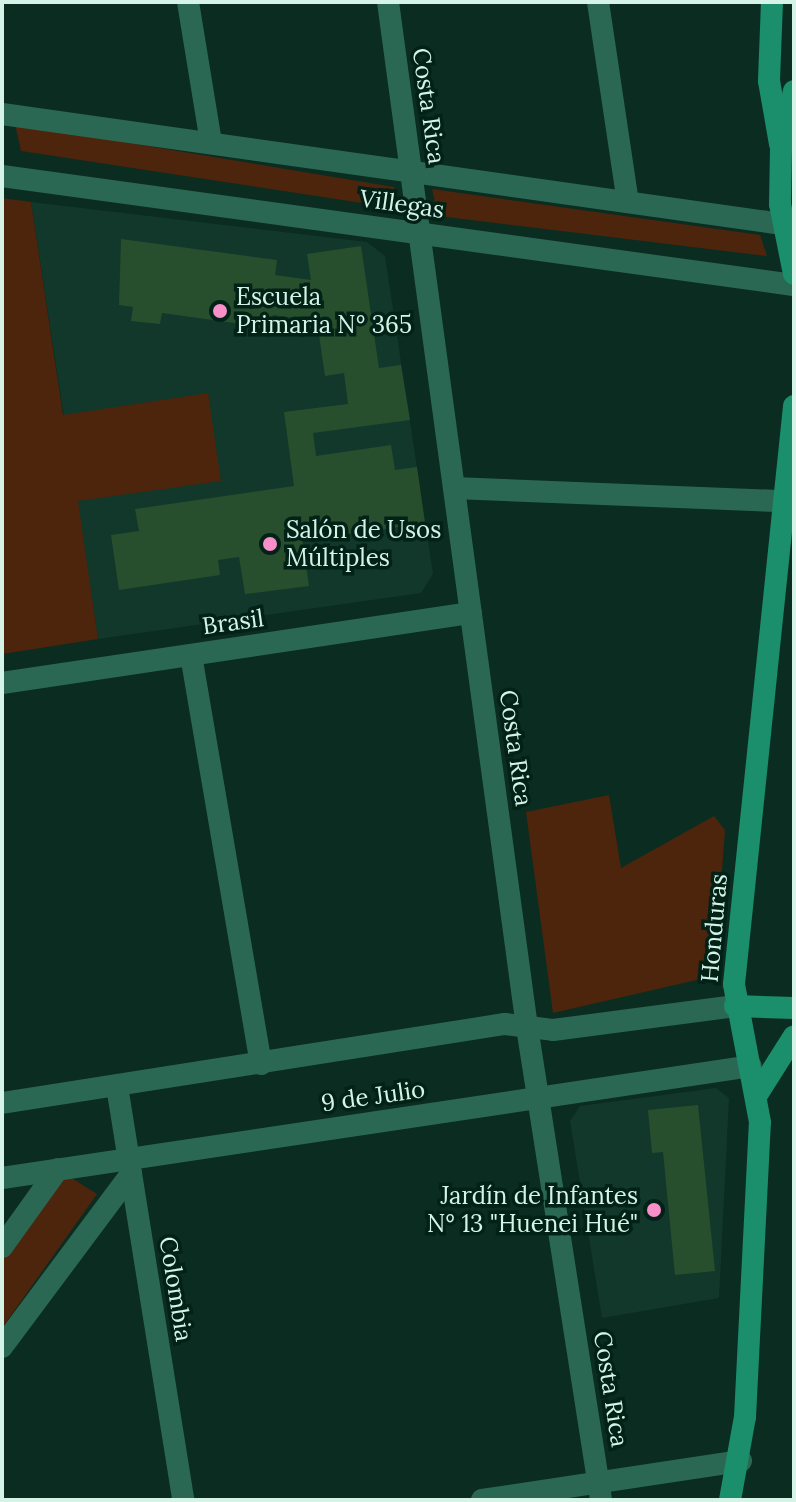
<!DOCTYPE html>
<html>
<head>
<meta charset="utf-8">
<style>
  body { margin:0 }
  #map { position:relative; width:796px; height:1502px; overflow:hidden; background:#0b2c21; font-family:Lora,serif }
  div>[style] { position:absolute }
  .built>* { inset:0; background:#11382b }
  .green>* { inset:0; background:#4d240c }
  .building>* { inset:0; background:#274f2d }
  .minor>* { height:22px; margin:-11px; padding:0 11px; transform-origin:11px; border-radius:11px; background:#2b6853 }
  .tertiary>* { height:22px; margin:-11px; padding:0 11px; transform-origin:11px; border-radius:11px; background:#2b6853 }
  .secondary>* { height:22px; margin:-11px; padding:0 11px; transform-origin:11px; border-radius:11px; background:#1b8e6c }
  .dots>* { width:22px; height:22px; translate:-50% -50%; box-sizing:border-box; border:4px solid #022218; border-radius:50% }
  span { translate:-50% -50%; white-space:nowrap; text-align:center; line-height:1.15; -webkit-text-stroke:7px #022218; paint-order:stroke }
  .street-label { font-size:24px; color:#d5f4e7 }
  .poi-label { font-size:24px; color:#d5f4e7 }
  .left { translate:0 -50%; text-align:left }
  .right { translate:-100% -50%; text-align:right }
  .frame { position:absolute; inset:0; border:4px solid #d5f4e7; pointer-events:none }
</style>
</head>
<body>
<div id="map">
  <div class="built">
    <div style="clip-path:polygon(31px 202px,367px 242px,385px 256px,433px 574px,421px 593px,98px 639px)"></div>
    <div style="clip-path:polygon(716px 1088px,729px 1098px,719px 1298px,602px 1318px,570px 1121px,580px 1106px)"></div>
  </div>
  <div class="green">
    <div style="clip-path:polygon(15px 124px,394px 187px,395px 208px,21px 151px)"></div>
    <div style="clip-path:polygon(432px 189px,760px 235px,767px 256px,438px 216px)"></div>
    <div style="clip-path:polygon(2px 198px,31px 202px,63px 415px,208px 393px,221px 481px,78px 501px,98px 639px,2px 654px)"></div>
    <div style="clip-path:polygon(609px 795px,621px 868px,714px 816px,725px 830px,714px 976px,553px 1013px,526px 812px)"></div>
    <div style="clip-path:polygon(64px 1173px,97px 1194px,2px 1328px,2px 1257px)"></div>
  </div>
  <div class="building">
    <div style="clip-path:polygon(121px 239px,277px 260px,275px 275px,311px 280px,307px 254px,361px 246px,379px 368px,401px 365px,410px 420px,313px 433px,316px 456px,391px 445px,395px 470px,417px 467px,425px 523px,326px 538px,324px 527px,301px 531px,309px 586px,245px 594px,239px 557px,218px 560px,220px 575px,119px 590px,111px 535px,139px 531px,135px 509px,294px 486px,284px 412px,348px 404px,344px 373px,325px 376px,317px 321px,273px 315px,271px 328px,162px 313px,160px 324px,131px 321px,133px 307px,119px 305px)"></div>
    <div style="clip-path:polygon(698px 1105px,715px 1271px,675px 1275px,663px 1152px,652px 1153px,648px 1110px)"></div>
  </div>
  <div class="minor">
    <div style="left:188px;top:2px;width:143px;rotate:80.7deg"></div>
    <div style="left:388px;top:2px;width:1034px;rotate:82.28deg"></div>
    <div style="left:527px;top:1027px;width:479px;rotate:81.1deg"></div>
    <div style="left:598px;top:2px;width:202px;rotate:81.5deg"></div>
    <div style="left:2px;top:114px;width:788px;rotate:8.03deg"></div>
    <div style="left:2px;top:176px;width:799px;rotate:7.84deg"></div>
    <div style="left:454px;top:488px;width:330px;rotate:2.3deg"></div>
    <div style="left:191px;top:655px;width:415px;rotate:80.3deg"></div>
    <div style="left:2px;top:683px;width:474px;rotate:-8.5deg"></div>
    <div style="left:117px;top:1086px;width:419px;rotate:80.9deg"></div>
    <div style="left:2px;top:1247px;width:96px;rotate:-54.3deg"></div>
    <div style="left:2px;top:1347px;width:216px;rotate:-53.3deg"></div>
    <div style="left:482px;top:1500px;width:262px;rotate:-8.6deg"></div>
  </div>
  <div class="tertiary">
    <div style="left:2px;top:1103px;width:509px;rotate:-8.93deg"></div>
    <div style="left:505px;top:1024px;width:48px;rotate:7.1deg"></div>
    <div style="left:553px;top:1030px;width:184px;rotate:-7.5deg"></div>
    <div style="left:2px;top:1178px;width:757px;rotate:-8.5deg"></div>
  </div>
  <div class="secondary">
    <div style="left:772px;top:2px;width:79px;rotate:92.2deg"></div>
    <div style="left:769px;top:81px;width:64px;rotate:80.1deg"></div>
    <div style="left:794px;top:91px;width:59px;rotate:102.6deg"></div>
    <div style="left:781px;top:149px;width:55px;rotate:91deg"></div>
    <div style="left:780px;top:204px;width:71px;rotate:78.7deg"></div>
    <div style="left:735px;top:1006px;width:59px;rotate:1.9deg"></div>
    <div style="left:758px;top:1093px;width:67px;rotate:-57.7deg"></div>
    <div style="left:730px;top:1500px;width:84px;rotate:-79.8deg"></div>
    <div style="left:745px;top:1417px;width:295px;rotate:-87.1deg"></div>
    <div style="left:760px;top:1122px;width:140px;rotate:-100.7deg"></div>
    <div style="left:734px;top:984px;width:581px;rotate:-84.07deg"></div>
  </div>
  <div class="dots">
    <div style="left:220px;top:311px;background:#f98fc8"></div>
    <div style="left:270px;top:544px;background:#f98fc8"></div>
    <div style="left:654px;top:1210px;background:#f98fc8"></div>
  </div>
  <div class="street-label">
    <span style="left:429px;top:106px;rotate:82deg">Costa Rica</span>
    <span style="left:402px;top:204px;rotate:8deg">Villegas</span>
    <span style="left:233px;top:622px;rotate:-8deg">Brasil</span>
    <span style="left:516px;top:748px;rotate:82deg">Costa Rica</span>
    <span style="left:714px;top:928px;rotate:-85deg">Honduras</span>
    <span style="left:373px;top:1096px;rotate:-8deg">9 de Julio</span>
    <span style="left:176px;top:1289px;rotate:81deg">Colombia</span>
    <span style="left:611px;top:1389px;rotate:81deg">Costa Rica</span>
  </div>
  <div class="poi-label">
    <span class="left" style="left:236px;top:311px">Escuela<br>Primaria N° 365</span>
    <span class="left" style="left:286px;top:544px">Salón de Usos<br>Múltiples</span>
    <span class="right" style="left:638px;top:1210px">Jardín de Infantes<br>N° 13 "Huenei Hué"</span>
  </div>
  <div class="frame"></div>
</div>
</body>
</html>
